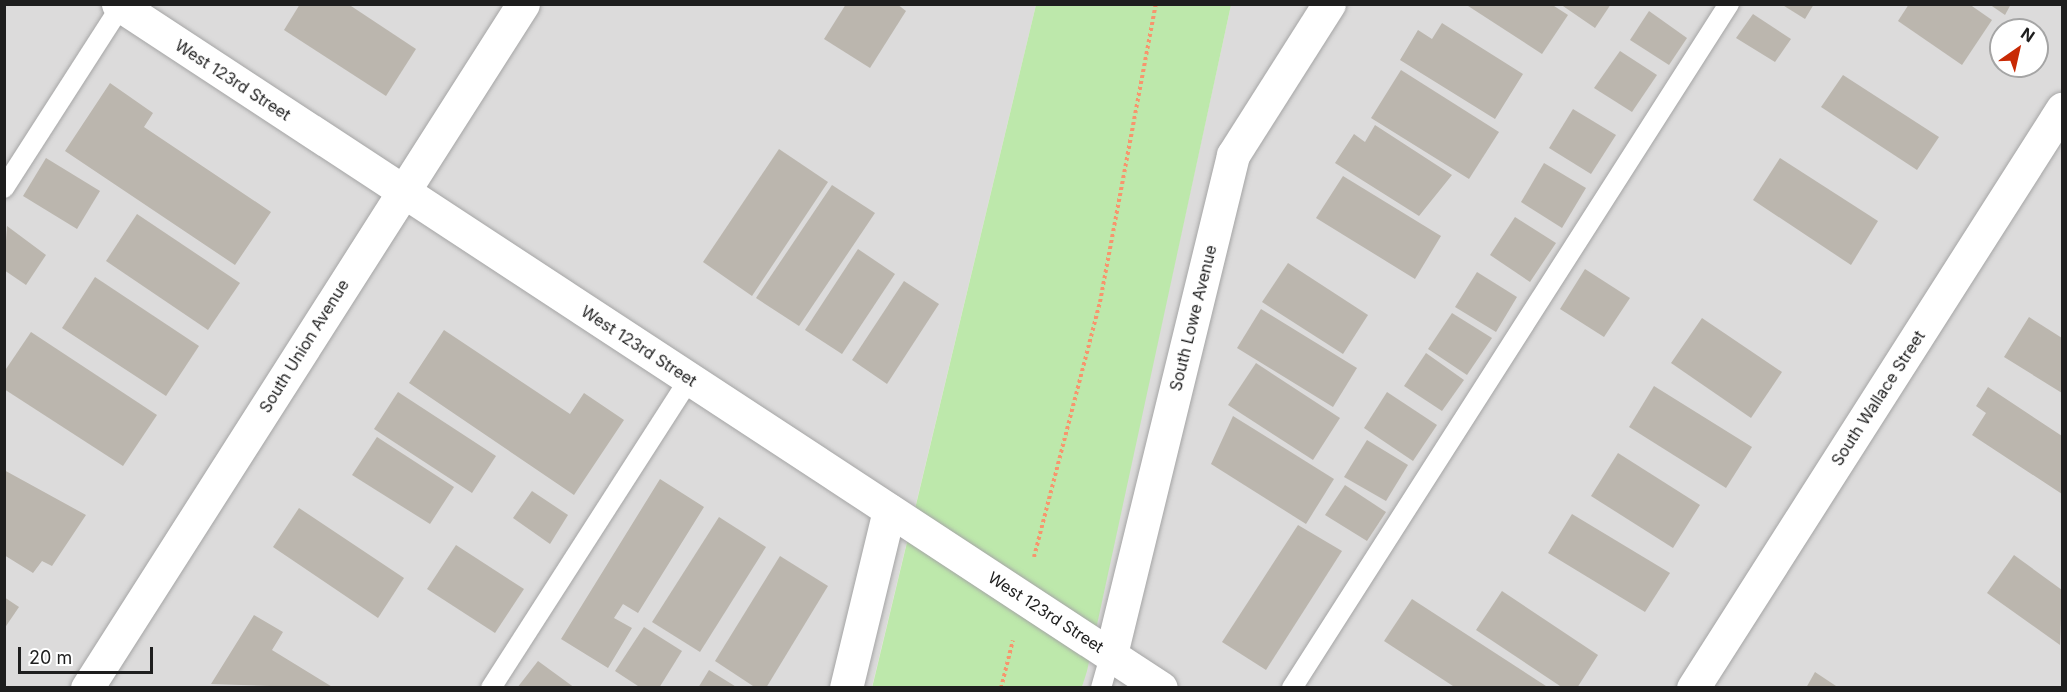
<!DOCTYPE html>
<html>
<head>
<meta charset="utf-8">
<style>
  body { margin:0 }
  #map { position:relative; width:2067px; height:692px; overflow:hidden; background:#efede4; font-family:Inter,sans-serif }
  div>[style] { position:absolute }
  .residential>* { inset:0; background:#dcdbdb }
  .grass>* { inset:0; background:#bde8ab }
  .building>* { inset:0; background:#bbb6ae }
  .path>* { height:4px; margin-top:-2px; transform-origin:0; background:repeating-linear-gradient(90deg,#f7956d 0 3px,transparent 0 6px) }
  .roads { filter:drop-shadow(0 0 2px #a5a5a5) drop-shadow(0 0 2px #a5a5a5) }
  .service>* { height:20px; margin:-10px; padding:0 10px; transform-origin:10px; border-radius:10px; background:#fff }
  .minor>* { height:33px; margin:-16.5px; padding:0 16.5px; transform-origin:16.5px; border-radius:16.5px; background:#fff }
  span { translate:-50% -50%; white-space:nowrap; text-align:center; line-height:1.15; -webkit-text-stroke:4.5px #fff; paint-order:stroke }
  .street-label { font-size:16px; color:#1e1e1e }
  .frame { position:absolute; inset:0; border:6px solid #1e1e1e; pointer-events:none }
  .north { position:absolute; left:1989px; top:18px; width:60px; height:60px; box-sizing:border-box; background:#fff; border:2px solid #a5a5a5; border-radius:50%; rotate:34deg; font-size:16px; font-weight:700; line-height:24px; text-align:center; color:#1e1e1e }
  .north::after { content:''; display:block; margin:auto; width:21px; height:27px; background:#c82904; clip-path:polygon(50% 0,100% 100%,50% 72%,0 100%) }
  .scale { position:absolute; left:18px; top:647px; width:135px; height:27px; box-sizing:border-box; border:3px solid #1e1e1e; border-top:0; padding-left:8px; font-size:18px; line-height:21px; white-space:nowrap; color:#1e1e1e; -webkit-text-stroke:4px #fff; paint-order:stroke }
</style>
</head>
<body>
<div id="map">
  <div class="residential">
    <div style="clip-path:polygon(4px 5px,1036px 5px,872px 687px,5px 687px)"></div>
    <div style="clip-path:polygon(evenodd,1231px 5px,2062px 5px,2062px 687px,1082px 688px,1231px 5px,2001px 30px,2037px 30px,2037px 66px,2001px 66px,2001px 30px)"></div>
  </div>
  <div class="grass">
    <div style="clip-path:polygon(1036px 5px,1231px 5px,1087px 671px,1082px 687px,872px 688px)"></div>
  </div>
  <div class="building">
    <div style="clip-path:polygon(300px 4px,348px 4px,416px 49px,386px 96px,284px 30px)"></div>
    <div style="clip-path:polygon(846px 4px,897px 4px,906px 11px,870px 68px,824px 39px)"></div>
    <div style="clip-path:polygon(1465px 4px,1551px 4px,1568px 15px,1542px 54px)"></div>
    <div style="clip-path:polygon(1560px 4px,1611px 4px,1595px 28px)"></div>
    <div style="clip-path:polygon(1781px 4px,1814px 4px,1805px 19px)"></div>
    <div style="clip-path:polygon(1909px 4px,1969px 4px,1992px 20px,1962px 65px,1898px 21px)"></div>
    <div style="clip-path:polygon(1989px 4px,2011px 4px,2005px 15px)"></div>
    <div style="clip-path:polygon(1649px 11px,1687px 38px,1669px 65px,1630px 40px)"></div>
    <div style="clip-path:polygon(1753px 14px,1791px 39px,1775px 62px,1736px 38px)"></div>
    <div style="clip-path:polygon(1442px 23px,1523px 74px,1495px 119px,1400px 60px,1418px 30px,1432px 39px)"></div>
    <div style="clip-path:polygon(1620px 51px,1657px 75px,1632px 112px,1594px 88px)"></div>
    <div style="clip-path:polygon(1401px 70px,1499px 132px,1469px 179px,1371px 118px)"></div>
    <div style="clip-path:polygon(1843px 75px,1939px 137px,1917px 170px,1821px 107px)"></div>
    <div style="clip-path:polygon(110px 83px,153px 113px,144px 127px,271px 212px,235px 265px,65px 151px)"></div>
    <div style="clip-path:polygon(1573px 109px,1616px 135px,1591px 174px,1549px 148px)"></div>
    <div style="clip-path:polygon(1375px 125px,1452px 175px,1419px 216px,1335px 163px,1354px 134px,1365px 142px)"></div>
    <div style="clip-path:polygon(779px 149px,828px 182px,752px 296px,703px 262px)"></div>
    <div style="clip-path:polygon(46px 158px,100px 191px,77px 229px,23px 196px)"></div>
    <div style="clip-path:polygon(1780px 158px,1878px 221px,1851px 265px,1753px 200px)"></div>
    <div style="clip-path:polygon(1544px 163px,1586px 188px,1562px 228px,1521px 202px)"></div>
    <div style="clip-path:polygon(1343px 176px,1441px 236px,1415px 279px,1316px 218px)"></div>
    <div style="clip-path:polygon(832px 185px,875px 213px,799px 326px,756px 298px)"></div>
    <div style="clip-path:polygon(137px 214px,240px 283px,208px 330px,106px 261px)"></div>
    <div style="clip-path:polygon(1515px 217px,1556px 243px,1530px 282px,1490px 255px)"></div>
    <div style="clip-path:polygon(7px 226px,46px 255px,26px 285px,4px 270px)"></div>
    <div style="clip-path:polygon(858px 249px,895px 274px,842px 354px,805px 330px)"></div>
    <div style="clip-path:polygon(1288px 263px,1368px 315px,1343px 354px,1262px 302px)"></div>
    <div style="clip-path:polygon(1585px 269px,1630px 298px,1604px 337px,1560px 309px)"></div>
    <div style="clip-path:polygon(1477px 272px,1517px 297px,1496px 332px,1455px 307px)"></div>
    <div style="clip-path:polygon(95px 277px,199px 346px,166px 396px,62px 328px)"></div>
    <div style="clip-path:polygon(904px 281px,939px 304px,887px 384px,852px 360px)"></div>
    <div style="clip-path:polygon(1261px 309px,1357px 368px,1333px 407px,1237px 348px)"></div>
    <div style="clip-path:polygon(1452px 313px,1492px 338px,1467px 375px,1428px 349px)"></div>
    <div style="clip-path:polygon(2029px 317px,2062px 338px,2062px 393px,2004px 357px)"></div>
    <div style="clip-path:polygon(1702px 318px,1782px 372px,1751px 418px,1671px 363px)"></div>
    <div style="clip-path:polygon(444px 330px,570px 414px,584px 393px,624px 420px,574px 495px,409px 383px)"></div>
    <div style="clip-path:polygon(31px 332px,157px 415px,123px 466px,4px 389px,4px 372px)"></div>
    <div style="clip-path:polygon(1426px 353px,1464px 380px,1442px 411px,1404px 386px)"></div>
    <div style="clip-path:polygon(1256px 363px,1340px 418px,1313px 460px,1228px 405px)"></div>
    <div style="clip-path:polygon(1654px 386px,1752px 447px,1726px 488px,1629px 427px)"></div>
    <div style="clip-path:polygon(1988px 387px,2062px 436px,2062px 494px,1972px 435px,1986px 413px,1976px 406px)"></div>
    <div style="clip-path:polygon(398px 392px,496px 456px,472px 493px,374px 429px)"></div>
    <div style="clip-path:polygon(1387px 392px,1437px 425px,1413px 461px,1364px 428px)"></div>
    <div style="clip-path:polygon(1233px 416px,1334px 479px,1306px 524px,1211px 464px)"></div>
    <div style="clip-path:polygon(377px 437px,454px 487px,430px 524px,352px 475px)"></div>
    <div style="clip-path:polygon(1367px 440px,1408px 465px,1386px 501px,1344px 477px)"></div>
    <div style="clip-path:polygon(1618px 453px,1700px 505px,1673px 548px,1591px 496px)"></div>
    <div style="clip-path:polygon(4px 470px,86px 515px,52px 566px,42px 561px,33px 573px,4px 555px)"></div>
    <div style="clip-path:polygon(660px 479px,704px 507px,638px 613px,623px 604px,614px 618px,632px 628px,608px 668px,561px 639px)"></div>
    <div style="clip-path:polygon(1345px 485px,1386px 512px,1367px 541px,1325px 515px)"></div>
    <div style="clip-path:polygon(532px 491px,568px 515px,550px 544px,513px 518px)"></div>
    <div style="clip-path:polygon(299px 508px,404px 578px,378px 618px,273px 547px)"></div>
    <div style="clip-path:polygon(1572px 514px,1670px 573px,1645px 612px,1548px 553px)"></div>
    <div style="clip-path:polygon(719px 517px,766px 547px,700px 652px,652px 622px)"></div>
    <div style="clip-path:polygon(1298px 525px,1342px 551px,1266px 670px,1222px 642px)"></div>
    <div style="clip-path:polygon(456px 545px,524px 589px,495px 633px,427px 589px)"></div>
    <div style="clip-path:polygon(2014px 555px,2062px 590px,2060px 645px,1987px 593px)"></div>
    <div style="clip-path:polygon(780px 556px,828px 586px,766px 688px,756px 688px,715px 661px)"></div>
    <div style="clip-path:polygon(1502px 591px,1598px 655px,1577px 688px,1563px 688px,1476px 630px)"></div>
    <div style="clip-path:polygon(4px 597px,19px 607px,4px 629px)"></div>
    <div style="clip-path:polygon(1412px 599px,1549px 688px,1456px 688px,1384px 641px)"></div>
    <div style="clip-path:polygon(254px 615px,283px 632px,272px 650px,334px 688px,211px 684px)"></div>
    <div style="clip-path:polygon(644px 627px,682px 651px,659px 688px,641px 688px,615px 671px)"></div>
    <div style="clip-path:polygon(538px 661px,575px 688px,517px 688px)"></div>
    <div style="clip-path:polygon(709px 670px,738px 688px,698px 688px)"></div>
    <div style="clip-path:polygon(1815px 672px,1839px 688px,1806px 688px)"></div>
  </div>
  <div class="path">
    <div style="left:1034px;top:557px;width:263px;rotate:-75.5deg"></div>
    <div style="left:1100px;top:302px;width:303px;rotate:-79.4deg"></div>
    <div style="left:1001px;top:688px;width:49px;rotate:-76deg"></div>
  </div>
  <div class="roads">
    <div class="service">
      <div style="left:4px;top:188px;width:219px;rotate:-57.3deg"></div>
      <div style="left:491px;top:688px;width:367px;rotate:-57.3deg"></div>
      <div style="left:1101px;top:688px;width:35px;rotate:-74deg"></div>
      <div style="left:1292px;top:688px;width:812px;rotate:-57.43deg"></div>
    </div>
    <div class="minor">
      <div style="left:118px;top:4px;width:1247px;rotate:33.26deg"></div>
      <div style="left:1111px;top:654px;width:514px;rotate:-76.26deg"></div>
      <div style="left:1233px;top:155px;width:179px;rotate:-57.6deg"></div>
      <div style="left:87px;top:688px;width:811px;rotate:-57.49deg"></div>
      <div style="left:846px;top:688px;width:183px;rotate:-76.4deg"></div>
      <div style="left:1693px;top:688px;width:687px;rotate:-57.49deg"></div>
    </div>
  </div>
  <div class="street-label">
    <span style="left:233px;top:80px;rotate:33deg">West 123rd Street</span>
    <span style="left:1193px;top:318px;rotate:-76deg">South Lowe Avenue</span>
    <span style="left:304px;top:346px;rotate:-58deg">South Union Avenue</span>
    <span style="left:639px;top:346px;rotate:33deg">West 123rd Street</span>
    <span style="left:1878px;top:398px;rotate:-57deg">South Wallace Street</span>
    <span style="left:1046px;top:612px;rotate:33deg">West 123rd Street</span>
  </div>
  <div class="frame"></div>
  <div class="north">N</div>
  <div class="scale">20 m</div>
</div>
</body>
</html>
